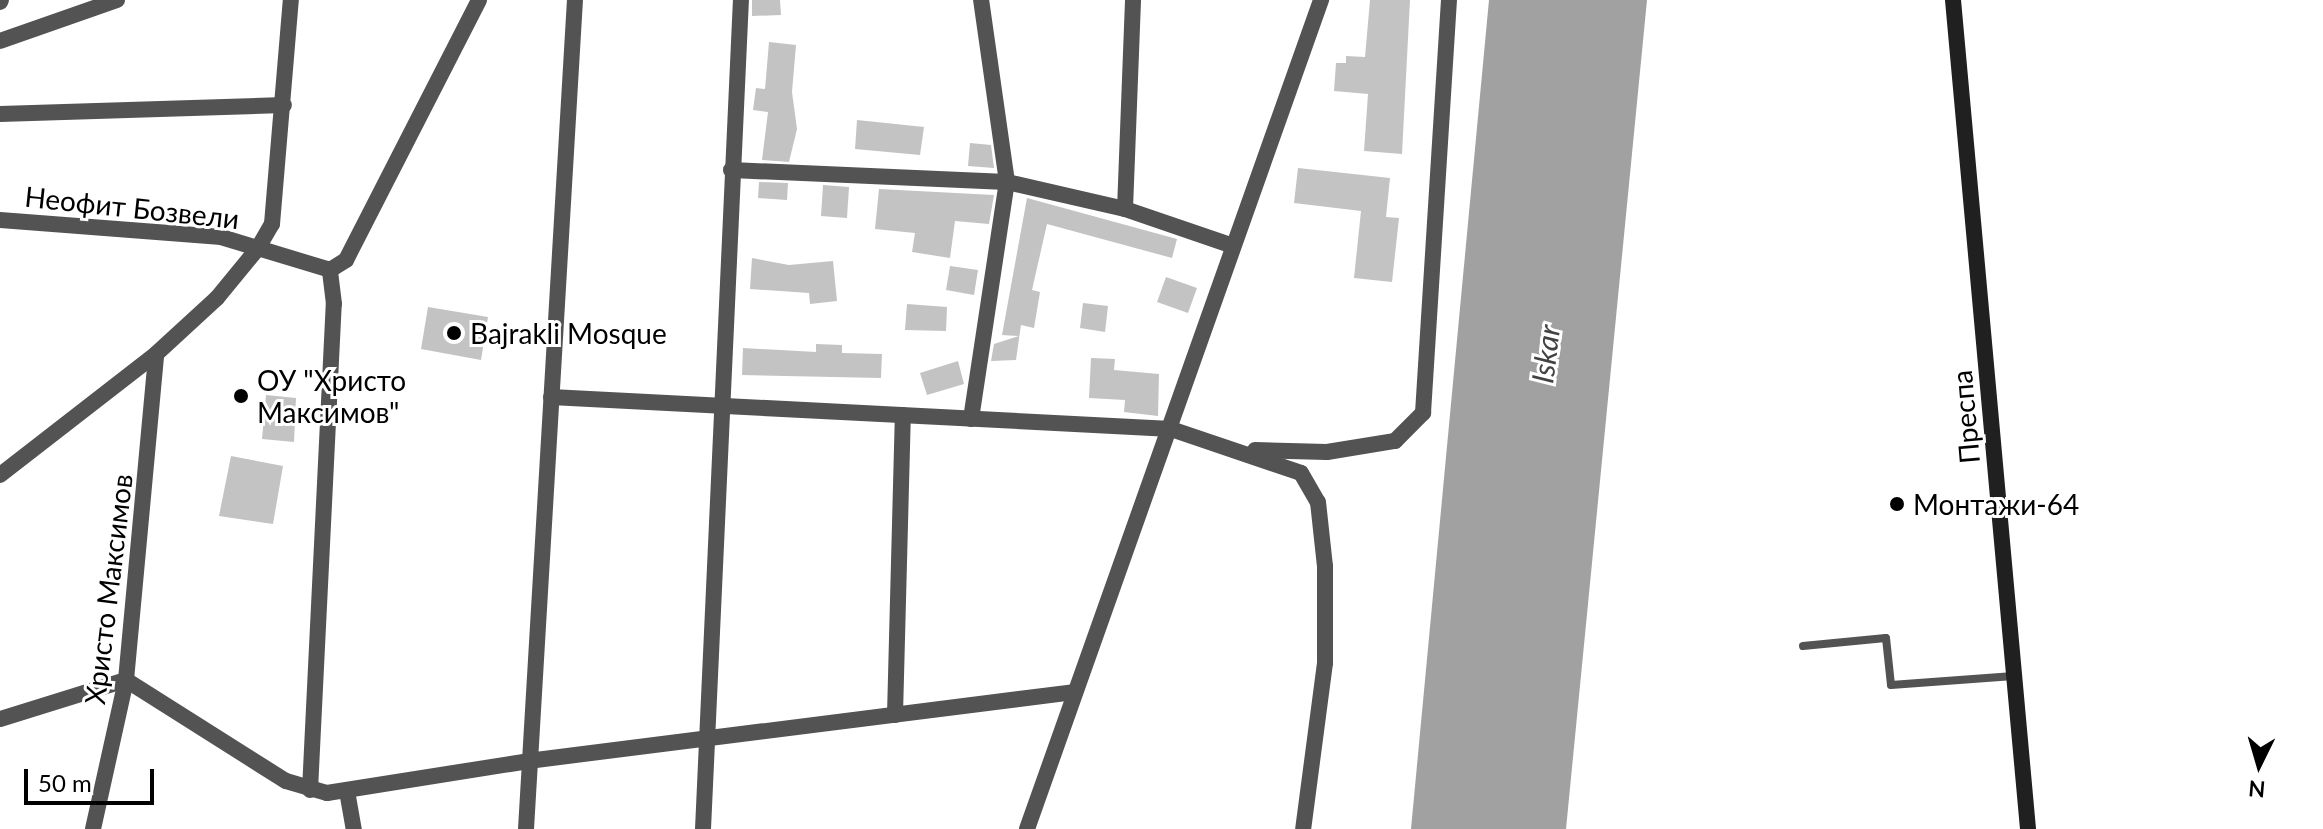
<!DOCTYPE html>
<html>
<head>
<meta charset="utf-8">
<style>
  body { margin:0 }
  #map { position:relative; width:2323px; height:829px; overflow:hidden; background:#fff; font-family:Lato,sans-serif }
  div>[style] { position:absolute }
  .water>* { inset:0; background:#a1a1a1 }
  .building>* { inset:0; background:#c3c3c3 }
  .lane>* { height:8px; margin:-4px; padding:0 4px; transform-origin:4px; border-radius:4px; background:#535353 }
  .street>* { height:16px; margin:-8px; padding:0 8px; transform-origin:8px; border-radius:8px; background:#535353 }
  .secondary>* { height:16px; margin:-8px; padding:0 8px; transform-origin:8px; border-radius:8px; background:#202020 }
  .dots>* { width:22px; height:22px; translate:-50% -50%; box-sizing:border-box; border:4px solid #fff; border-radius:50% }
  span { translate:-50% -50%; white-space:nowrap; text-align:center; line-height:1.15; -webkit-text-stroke:6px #fff; paint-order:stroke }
  .street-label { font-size:28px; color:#000 }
  .poi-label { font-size:28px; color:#000 }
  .left { translate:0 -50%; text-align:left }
  .water-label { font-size:30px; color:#424242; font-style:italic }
  .north { position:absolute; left:2219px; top:725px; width:80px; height:80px; -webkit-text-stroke:6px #fff; paint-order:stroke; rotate:185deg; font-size:22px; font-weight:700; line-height:32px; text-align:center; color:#000 }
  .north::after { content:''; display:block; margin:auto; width:28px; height:36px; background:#000; clip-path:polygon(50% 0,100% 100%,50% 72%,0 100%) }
  .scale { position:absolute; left:24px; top:769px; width:130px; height:36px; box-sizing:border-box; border:4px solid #000; border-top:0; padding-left:10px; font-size:24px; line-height:28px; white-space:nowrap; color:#000; -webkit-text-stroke:6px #fff; paint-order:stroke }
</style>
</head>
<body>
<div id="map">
  <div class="water">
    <div style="clip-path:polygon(1489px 0,1647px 0,1566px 829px,1411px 829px)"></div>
  </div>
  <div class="building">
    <div style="clip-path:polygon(752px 0,780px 0,781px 15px,752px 16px)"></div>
    <div style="clip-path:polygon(1370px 0,1410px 0,1402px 154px,1364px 151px,1368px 94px,1334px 91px,1336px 63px,1346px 63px,1346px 56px,1365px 57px)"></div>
    <div style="clip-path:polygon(769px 42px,796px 45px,792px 92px,797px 129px,789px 162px,762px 160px,768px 112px,753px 110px,756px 88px,765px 89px)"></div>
    <div style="clip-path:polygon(857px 120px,924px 127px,920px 155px,855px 149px)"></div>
    <div style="clip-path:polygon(970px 143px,991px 145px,994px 168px,968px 166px)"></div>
    <div style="clip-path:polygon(1298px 168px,1390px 178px,1386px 217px,1399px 218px,1392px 282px,1354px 278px,1361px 211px,1294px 203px)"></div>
    <div style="clip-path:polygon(759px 182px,788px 183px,787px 200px,758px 198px)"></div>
    <div style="clip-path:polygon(823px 185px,849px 187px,847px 218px,821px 216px)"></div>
    <div style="clip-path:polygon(879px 189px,994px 195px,989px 224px,955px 221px,950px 258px,912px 252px,915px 233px,875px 229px)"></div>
    <div style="clip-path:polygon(1027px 198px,1177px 239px,1172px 258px,1047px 224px,1032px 290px,1040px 292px,1034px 328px,1021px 325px,1016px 360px,991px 361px,994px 344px,1019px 336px,1002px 335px)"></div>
    <div style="clip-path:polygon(752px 258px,789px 265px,833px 261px,837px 301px,810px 304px,809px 293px,750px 289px)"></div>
    <div style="clip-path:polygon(950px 266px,978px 270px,974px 295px,946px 290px)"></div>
    <div style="clip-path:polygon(1166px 277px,1197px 288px,1188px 313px,1157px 302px)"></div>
    <div style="clip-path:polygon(1083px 303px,1108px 306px,1105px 332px,1080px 328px)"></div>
    <div style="clip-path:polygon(907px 304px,947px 307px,946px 331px,905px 330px)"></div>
    <div style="clip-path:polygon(428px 307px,488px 317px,481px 360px,421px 349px)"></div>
    <div style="clip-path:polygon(816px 344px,842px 345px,842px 353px,882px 354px,881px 378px,742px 375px,743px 348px,816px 352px)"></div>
    <div style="clip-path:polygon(1091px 358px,1115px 359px,1114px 370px,1159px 374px,1158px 416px,1124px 412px,1125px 400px,1089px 398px)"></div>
    <div style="clip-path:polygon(958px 361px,964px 384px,927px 395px,920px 373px)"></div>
    <div style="clip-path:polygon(266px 395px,296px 398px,294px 442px,262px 439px)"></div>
    <div style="clip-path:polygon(231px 456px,283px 466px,273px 524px,219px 516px)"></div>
  </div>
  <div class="lane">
    <div style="left:1803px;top:646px;width:83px;rotate:-5.5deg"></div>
    <div style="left:1886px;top:638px;width:47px;rotate:83.9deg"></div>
    <div style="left:1891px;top:685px;width:123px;rotate:-4.2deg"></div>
  </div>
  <div class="street">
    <div style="left:0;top:2px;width:2px;rotate:-63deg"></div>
    <div style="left:0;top:41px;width:124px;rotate:-19.3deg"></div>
    <div style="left:0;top:114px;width:284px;rotate:-1.8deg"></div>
    <div style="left:731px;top:170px;width:276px;rotate:2.5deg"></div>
    <div style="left:1007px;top:182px;width:121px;rotate:12.9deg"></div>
    <div style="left:1125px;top:209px;width:114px;rotate:18.9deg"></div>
    <div style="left:1125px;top:209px;width:209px;rotate:-87.8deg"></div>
    <div style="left:0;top:220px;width:222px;rotate:4.4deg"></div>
    <div style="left:221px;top:237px;width:114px;rotate:16.8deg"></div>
    <div style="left:330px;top:270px;width:19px;rotate:-32deg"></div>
    <div style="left:346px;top:260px;width:292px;rotate:-62.9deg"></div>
    <div style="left:551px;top:397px;width:621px;rotate:2.95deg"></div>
    <div style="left:1171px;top:429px;width:137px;rotate:18.7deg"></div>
    <div style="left:1301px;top:473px;width:34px;rotate:60deg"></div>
    <div style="left:1318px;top:502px;width:64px;rotate:83.8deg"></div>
    <div style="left:1325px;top:566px;width:97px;rotate:90deg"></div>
    <div style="left:1325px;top:663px;width:167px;rotate:97.5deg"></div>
    <div style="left:971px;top:419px;width:240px;rotate:-81.4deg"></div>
    <div style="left:1007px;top:182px;width:184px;rotate:-98.1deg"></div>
    <div style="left:1255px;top:450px;width:72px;rotate:1.6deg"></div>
    <div style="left:1327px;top:452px;width:69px;rotate:-9.2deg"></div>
    <div style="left:1395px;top:441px;width:40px;rotate:-45deg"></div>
    <div style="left:1423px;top:413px;width:414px;rotate:-86.4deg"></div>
    <div style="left:0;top:475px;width:197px;rotate:-37.8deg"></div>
    <div style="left:156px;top:354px;width:83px;rotate:-42.6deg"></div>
    <div style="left:217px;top:298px;width:65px;rotate:-50.6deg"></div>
    <div style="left:258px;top:248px;width:28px;rotate:-60deg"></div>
    <div style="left:272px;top:224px;width:225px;rotate:-85.2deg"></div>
    <div style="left:895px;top:715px;width:300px;rotate:-88.5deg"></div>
    <div style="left:0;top:719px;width:132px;rotate:-17.2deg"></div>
    <div style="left:126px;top:680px;width:189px;rotate:32.3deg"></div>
    <div style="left:286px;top:781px;width:43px;rotate:16.3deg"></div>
    <div style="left:327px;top:793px;width:204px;rotate:-9deg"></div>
    <div style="left:528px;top:761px;width:550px;rotate:-7.2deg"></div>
    <div style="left:310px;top:790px;width:487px;rotate:-87.2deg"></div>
    <div style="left:334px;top:304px;width:34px;rotate:-97deg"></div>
    <div style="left:347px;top:791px;width:39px;rotate:80deg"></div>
    <div style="left:93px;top:829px;width:153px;rotate:-77.5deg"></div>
    <div style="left:126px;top:680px;width:327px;rotate:-84.7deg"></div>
    <div style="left:526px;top:829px;width:830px;rotate:-86.62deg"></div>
    <div style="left:703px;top:829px;width:830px;rotate:-87.38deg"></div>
    <div style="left:1027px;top:829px;width:880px;rotate:-70.47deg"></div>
  </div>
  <div class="secondary">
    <div style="left:1953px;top:0;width:832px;rotate:84.83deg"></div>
  </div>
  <div class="dots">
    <div style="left:454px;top:333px;background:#000"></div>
    <div style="left:241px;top:396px;background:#000"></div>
    <div style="left:1897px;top:504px;background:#000"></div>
  </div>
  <div class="street-label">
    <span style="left:132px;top:207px;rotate:6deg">Неофит Бозвели</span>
    <span style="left:1965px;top:417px;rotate:-95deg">Преспа</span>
    <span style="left:108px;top:589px;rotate:-83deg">Христо Максимов</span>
  </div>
  <div class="poi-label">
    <span class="left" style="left:470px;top:333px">Bajrakli Mosque</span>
    <span class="left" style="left:257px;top:396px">ОУ "Христо<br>Максимов"</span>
    <span class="left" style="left:1913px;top:504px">Монтажи-64</span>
  </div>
  <div class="water-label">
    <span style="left:1545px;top:354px;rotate:-83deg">Iskar</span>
  </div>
  <div class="north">N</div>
  <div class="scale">50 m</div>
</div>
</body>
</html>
